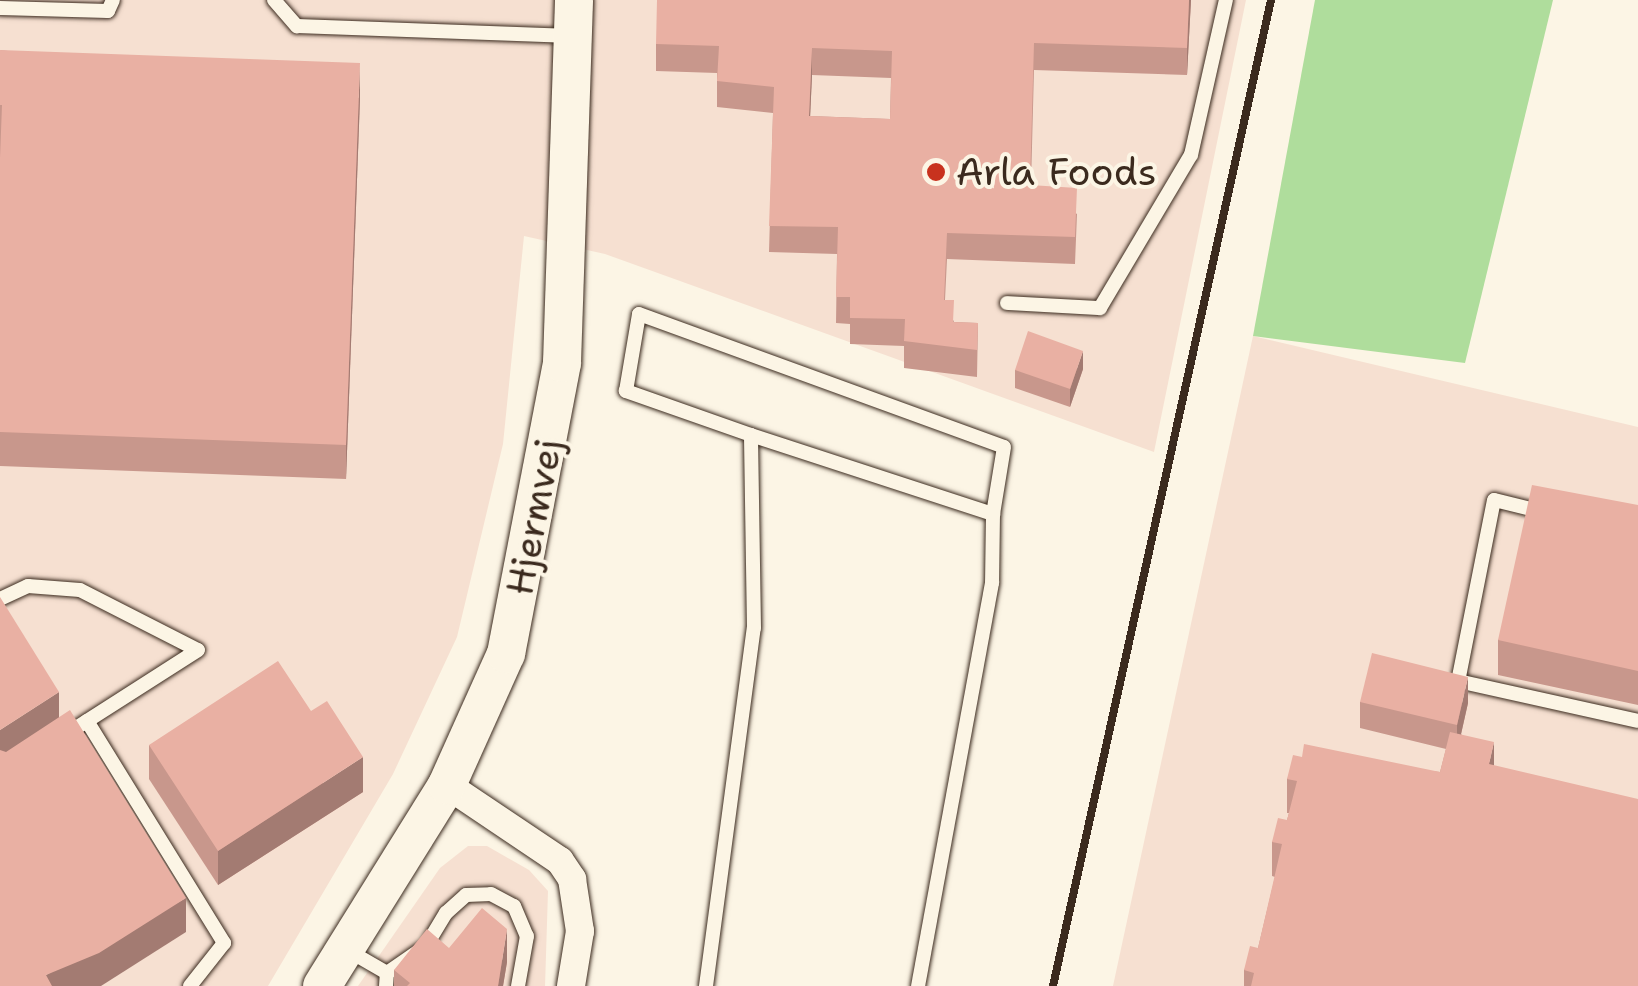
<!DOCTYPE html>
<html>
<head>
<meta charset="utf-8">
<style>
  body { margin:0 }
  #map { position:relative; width:1638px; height:986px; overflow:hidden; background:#fcf5e5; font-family:"Shantell Sans",sans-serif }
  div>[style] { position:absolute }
  .built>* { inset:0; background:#f6e0d1 }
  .green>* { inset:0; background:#afdd9c }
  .roads { filter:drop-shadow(0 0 2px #3b2a1e) drop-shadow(0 0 2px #3b2a1e) }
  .lane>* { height:14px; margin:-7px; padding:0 7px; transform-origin:7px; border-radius:7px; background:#fcf5e5 }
  .street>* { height:28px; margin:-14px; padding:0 14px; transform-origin:14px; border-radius:14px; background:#fcf5e5 }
  .secondary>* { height:38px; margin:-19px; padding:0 19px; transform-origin:19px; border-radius:19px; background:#fcf5e5 }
  .rail>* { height:8px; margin:-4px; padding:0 4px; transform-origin:4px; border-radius:4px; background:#3b2a1e }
  .wall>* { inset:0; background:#c8978c }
  .shaded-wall>* { inset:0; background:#a37b72 }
  .building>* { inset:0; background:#e9b0a3 }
  .dots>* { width:28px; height:28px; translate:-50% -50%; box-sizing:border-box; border:5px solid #fcf5e5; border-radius:50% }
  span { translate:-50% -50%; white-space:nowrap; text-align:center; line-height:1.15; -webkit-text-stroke:8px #fcf5e5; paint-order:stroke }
  .poi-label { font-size:38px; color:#3b2a1e }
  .left { translate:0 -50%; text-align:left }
  .street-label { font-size:38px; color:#3b2a1e }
</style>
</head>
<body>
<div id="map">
  <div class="built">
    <div style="clip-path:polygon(0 0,1246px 0,1154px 452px,605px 254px,524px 236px,503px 444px,457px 637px,393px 774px,268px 986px,0 986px)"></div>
    <div style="clip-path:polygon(1253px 336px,1638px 427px,1638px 986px,1113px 986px)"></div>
    <div style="clip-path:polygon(468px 846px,487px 846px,529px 870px,548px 891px,545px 986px,358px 986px,440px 868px)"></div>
  </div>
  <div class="green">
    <div style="clip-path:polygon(1315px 0,1553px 0,1465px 363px,1253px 336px)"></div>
  </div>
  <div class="roads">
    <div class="lane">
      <div style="left:274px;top:0;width:35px;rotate:49deg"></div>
      <div style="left:297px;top:26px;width:275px;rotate:2.1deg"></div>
      <div style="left:0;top:8px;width:108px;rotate:1.6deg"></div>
      <div style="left:108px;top:11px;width:12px;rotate:-66deg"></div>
      <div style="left:1007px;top:303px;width:93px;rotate:3.1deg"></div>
      <div style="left:1100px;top:308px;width:178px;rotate:-59.3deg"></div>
      <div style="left:1191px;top:155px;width:159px;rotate:-77.3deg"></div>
      <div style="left:751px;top:435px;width:255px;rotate:18.1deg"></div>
      <div style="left:1543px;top:512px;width:50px;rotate:-166.2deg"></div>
      <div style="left:1494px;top:500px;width:185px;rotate:101.2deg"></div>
      <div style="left:1458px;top:681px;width:184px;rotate:12.5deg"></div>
      <div style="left:0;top:599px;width:31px;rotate:-25deg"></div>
      <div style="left:28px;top:586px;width:52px;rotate:4.4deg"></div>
      <div style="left:80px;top:590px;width:132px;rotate:27deg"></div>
      <div style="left:198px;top:650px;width:158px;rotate:147.4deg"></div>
      <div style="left:87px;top:721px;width:261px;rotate:58.3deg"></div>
      <div style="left:224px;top:943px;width:55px;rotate:128.3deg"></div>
      <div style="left:349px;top:951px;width:44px;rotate:30.1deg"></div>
      <div style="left:386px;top:986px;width:13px;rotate:-86deg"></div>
      <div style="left:387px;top:973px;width:47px;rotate:-34.7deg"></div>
      <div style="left:426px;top:946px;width:39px;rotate:-59deg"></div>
      <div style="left:446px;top:913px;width:27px;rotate:-42deg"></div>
      <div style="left:466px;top:895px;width:25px;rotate:-2deg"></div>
      <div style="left:491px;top:894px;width:26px;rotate:28deg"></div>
      <div style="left:514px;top:906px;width:33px;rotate:67deg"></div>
      <div style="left:527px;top:936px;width:51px;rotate:100.2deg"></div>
      <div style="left:706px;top:986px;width:361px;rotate:-82.4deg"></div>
      <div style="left:754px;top:628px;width:193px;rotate:-90.9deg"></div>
      <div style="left:751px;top:435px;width:133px;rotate:-160.6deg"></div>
      <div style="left:626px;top:391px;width:78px;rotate:-80.4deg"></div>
      <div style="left:639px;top:314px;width:388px;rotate:20deg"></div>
      <div style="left:1004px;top:447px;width:68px;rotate:99.3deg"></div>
      <div style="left:993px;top:514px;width:69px;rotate:90.8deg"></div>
      <div style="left:992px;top:583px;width:410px;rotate:100.4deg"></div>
    </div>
    <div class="street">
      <div style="left:447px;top:785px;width:136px;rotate:33.9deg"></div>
      <div style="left:560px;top:861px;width:22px;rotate:56deg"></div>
      <div style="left:572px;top:879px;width:53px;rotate:81.3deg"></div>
      <div style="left:580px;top:931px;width:56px;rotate:99.3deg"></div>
    </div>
    <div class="secondary">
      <div style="left:322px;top:986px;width:237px;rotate:-58.1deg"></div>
      <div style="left:447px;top:785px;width:144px;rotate:-65.8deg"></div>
      <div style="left:506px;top:654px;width:296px;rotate:-79.1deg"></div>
      <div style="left:562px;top:363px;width:363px;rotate:-88.1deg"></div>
    </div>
  </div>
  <div class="rail">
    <div style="left:1053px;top:986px;width:1010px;rotate:-77.53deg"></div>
  </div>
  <div class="wall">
    <div style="clip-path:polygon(evenodd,1191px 0,1187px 75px,1034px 70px,1031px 185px,1077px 214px,1075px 264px,947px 259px,945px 300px,954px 322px,978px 323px,977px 377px,904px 368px,904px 346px,850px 344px,850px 324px,836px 323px,837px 254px,769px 252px,773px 113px,717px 107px,717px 73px,656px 71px,656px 44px,1191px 0,812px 75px,891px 78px,890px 119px,810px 116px,812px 75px)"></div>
    <div style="clip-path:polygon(0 50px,360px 98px,346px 479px,0 466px)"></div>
    <div style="clip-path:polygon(1083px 369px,1070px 407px,1015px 388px,1015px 370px)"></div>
    <div style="clip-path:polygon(1638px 505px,1638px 705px,1498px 675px,1498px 640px)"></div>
    <div style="clip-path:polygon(1360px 702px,1468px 703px,1461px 734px,1494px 766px,1638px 986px,1244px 986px,1244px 970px,1258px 948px,1275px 877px,1272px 876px,1272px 842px,1287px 820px,1289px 813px,1287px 813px,1287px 779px,1302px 757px,1440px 772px,1446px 749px,1360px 728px)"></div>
    <div style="clip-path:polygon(149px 745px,363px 792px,218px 885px,149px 779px)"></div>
    <div style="clip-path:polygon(449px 948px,507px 962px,503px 986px,394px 986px,394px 970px)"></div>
  </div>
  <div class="shaded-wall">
    <div style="clip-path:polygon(1189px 0,1191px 0,1187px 75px,1187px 48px)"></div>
    <div style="clip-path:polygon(812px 48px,812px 75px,809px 143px,809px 116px)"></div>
    <div style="clip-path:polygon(360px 63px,360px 98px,346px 479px,346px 445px)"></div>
    <div style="clip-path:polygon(1083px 351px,1083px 369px,1070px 407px,1070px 389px)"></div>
    <div style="clip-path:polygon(1468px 677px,1468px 703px,1457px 752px,1457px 725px)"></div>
    <div style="clip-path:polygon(59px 692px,59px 727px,0 764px,0 730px)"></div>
    <div style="clip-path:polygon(1494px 742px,1494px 776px,1489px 764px)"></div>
    <div style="clip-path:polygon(363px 757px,363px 792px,218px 885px,218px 851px)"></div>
    <div style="clip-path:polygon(186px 898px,186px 932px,101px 986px,46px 986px,46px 975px)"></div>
    <div style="clip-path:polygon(507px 929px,507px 962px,503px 986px,498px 986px)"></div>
  </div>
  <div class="building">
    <div style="clip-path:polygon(evenodd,657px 0,1189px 0,1187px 48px,1034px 43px,1030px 185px,1077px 188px,1075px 237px,947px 233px,944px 300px,954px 300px,953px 322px,978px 323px,977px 350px,904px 341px,905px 319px,850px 318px,850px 297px,836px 297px,838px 227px,769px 226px,774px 87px,717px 81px,719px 46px,656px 44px,657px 0,812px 48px,892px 51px,890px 119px,809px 116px,812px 48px)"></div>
    <div style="clip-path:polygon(0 50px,360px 63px,346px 445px,0 432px,0 158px,2px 105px,0 105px)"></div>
    <div style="clip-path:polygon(1028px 331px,1083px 351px,1070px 389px,1015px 370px)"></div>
    <div style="clip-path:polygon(1532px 485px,1638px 505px,1638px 671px,1498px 640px)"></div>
    <div style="clip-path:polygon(0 597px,59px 692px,0 730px)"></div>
    <div style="clip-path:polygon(1372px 653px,1468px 677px,1457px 725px,1360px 702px)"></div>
    <div style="clip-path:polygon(278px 661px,311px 711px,327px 701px,363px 757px,218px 851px,149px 745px)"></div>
    <div style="clip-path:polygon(70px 710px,186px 898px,99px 953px,46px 975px,52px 986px,0 986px,0 750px,6px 752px)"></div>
    <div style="clip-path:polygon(1450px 732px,1494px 742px,1489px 764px,1638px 799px,1638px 986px,1251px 986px,1254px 973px,1244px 970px,1250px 946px,1258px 948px,1282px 844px,1272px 842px,1278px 818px,1287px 820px,1297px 781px,1287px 779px,1293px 755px,1302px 757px,1304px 744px,1440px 772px)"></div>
    <div style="clip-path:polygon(482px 908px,507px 929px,498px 986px,407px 986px,410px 983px,394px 970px,427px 929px,449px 948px)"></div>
  </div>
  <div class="dots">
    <div style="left:936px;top:172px;background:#c8321e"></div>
  </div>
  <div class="poi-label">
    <span class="left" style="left:956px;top:172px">Arla Foods</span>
  </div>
  <div class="street-label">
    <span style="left:534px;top:517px;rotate:-79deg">Hjermvej</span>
  </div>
</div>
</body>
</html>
